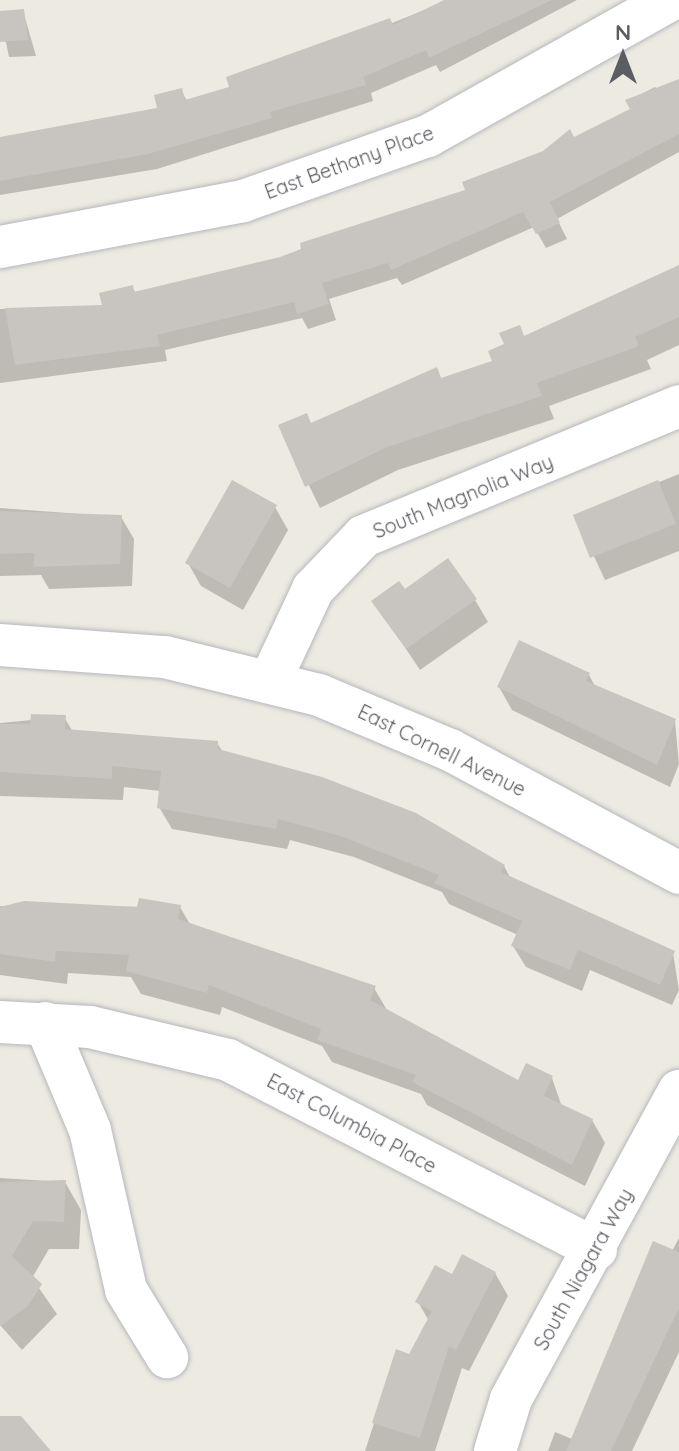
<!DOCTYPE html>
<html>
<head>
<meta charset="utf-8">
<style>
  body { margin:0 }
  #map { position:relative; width:679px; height:1451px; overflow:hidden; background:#edeae1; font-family:Quicksand,sans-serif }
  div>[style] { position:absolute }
  .shadow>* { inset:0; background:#0003 }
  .building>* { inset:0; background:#c8c4bf }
  .roads { filter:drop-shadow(0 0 2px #b4b7bc) drop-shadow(0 0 2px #b4b7bc) }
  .minor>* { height:42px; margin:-21px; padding:0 21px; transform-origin:21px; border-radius:21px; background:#fff }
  span { translate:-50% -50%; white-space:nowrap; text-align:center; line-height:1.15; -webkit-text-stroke:7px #fff; paint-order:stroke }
  .street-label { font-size:20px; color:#5a5d62 }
  .north { position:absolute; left:583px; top:16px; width:80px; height:80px; -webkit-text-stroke:6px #fff; paint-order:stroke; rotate:0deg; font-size:22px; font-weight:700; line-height:32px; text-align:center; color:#5a5d62 }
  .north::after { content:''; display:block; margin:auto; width:28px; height:36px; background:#5a5d62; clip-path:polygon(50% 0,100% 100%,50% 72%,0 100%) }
</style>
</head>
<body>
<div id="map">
  <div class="shadow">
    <div style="clip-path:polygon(449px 0,577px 0,440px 72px,436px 65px,371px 93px,373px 101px,157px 169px,0 195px,0 139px,159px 109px,181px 90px,187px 101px,232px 88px)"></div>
    <div style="clip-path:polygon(23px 11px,36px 56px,9px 57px,0 13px)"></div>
    <div style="clip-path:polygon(679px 82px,679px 152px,557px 219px,567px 239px,546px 248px,534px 227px,402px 285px,397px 278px,329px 299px,336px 320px,308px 329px,302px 318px,165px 350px,167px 361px,0 383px,0 309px,104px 307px,132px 287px,136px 293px,281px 259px,468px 191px,633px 110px,628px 101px,655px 87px,660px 93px)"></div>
    <div style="clip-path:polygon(679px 265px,679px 345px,647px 360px,651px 369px,549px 406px,554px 419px,398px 470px,320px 508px,280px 426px,312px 425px,495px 362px,519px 327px,525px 338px,588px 314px)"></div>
    <div style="clip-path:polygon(679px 474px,679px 551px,605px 580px,575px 516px)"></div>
    <div style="clip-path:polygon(275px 507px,288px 530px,243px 610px,201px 586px,188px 563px)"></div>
    <div style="clip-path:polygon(0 508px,121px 517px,134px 539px,132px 586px,49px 589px,41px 575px,0 576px)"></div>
    <div style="clip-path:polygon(404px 592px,475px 600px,488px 622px,420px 670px,374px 601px)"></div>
    <div style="clip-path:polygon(589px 675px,596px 688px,675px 721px,679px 764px,670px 787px,512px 710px,499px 687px)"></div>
    <div style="clip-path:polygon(64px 717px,73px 732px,217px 743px,223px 752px,504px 866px,511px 879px,673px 953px,679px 990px,672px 1005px,590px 970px,582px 991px,526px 967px,513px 946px,518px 935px,449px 904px,442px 892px,354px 857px,290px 840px,287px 849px,172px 829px,159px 807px,161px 791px,124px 787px,123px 800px,0 796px,0 723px)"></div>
    <div style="clip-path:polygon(0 906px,180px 907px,191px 926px,374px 988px,387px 1010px,519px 1082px,552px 1078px,562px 1107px,592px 1120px,605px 1143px,585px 1186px,427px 1105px,421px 1094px,332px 1062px,322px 1046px,222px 1007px,220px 1015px,141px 994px,131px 977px,68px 973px,67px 984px,0 975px)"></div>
    <div style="clip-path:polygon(0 1178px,65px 1182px,81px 1210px,79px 1249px,49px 1249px,32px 1278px,57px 1314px,22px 1350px,0 1325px)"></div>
    <div style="clip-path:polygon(679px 1238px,679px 1352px,632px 1451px,548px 1451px,555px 1432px,572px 1439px)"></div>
    <div style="clip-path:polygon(495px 1273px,508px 1296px,469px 1371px,462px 1368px,435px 1451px,365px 1451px,397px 1352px,410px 1356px,429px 1321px,418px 1302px,452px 1277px)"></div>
  </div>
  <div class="building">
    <div style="clip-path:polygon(444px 0,552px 0,429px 58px,426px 50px,363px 77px,366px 85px,270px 112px,272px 118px,148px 154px,0 181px,0 137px,157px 108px,154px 95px,182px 88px,185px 100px,229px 87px,226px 77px,390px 18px,393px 25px)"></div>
    <div style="clip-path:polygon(24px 9px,28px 40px,0 42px,0 11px)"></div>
    <div style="clip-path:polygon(679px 79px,679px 134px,550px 202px,560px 223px,536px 234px,523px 212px,391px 270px,388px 263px,322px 283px,329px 304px,297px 314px,294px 302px,157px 335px,160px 346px,15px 365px,5px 308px,102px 305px,99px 293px,133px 285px,134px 292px,280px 257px,301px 249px,300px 243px,465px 190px,462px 182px,543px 151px,570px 129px,574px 137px,630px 109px,625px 100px)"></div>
    <div style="clip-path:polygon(679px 265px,679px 317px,635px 337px,639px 346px,537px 383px,542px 396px,385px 448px,305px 487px,278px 425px,307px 413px,311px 423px,437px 367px,441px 378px,492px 361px,488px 351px,504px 344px,499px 333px,520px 325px,524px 336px)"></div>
    <div style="clip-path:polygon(232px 480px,277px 505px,230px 588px,185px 563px)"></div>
    <div style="clip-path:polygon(658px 480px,676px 524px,590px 558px,573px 515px)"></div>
    <div style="clip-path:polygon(0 511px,122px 515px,120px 564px,34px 567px,34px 553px,0 554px)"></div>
    <div style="clip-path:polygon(448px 558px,477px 599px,406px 649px,371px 601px,399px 581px,405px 589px)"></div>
    <div style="clip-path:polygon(519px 640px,590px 673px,586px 681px,676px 719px,657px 765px,497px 687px)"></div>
    <div style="clip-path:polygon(31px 714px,66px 715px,65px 729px,218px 741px,218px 749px,322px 777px,416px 813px,505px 865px,501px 872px,675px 951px,660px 985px,578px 950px,570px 970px,511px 946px,522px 921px,434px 883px,439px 875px,340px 836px,278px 819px,276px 829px,157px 808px,161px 771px,112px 766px,112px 779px,0 772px,0 724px,30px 724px)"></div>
    <div style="clip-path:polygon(139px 898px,181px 905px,178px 919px,376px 986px,370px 1000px,518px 1080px,526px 1063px,553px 1076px,544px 1096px,593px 1119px,572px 1165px,412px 1082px,416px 1075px,317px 1040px,321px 1029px,209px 985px,207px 993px,126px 971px,129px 955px,56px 951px,55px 962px,0 954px,0 907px,24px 901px,137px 907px)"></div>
    <div style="clip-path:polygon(66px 1180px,64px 1222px,33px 1221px,12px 1256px,42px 1284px,28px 1306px,0 1326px,0 1182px)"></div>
    <div style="clip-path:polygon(653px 1241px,679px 1252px,679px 1308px,611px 1451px,566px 1451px)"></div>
    <div style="clip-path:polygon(462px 1254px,496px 1272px,456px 1350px,449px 1346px,420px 1438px,372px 1423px,396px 1349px,409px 1354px,432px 1311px,415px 1302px,435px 1265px,452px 1274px)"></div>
    <div style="clip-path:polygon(0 1416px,21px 1416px,51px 1451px,0 1451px)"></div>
  </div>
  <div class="roads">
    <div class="minor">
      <div style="left:0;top:247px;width:247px;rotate:-10.7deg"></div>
      <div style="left:243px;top:201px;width:196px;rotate:-19.4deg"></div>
      <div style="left:428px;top:136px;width:278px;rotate:-29.3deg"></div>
      <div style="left:0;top:645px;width:165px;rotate:4.2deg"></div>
      <div style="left:165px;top:657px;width:159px;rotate:13.9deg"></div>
      <div style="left:319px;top:695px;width:142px;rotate:22.8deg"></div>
      <div style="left:450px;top:750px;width:260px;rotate:28.2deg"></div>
      <div style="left:270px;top:681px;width:102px;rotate:-64.9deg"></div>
      <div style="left:313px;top:589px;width:74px;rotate:-46.1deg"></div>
      <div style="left:364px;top:536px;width:341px;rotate:-22.4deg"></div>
      <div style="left:0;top:1022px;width:90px;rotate:3.2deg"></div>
      <div style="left:90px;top:1027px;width:142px;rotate:13.4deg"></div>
      <div style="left:228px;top:1060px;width:414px;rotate:27.2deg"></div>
      <div style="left:45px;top:1023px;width:116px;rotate:67.2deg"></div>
      <div style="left:90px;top:1130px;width:164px;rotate:77.3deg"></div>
      <div style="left:126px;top:1290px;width:79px;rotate:58.5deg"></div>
      <div style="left:495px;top:1451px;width:54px;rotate:-72.9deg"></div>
      <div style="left:511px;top:1399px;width:351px;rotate:-61.4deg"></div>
    </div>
  </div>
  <div class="street-label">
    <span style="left:349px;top:162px;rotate:-20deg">East Bethany Place</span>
    <span style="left:463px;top:496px;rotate:-22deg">South Magnolia Way</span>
    <span style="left:442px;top:750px;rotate:26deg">East Cornell Avenue</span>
    <span style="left:352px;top:1123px;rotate:28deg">East Columbia Place</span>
    <span style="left:583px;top:1269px;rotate:-61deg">South Niagara Way</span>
  </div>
  <div class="north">N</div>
</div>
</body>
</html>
